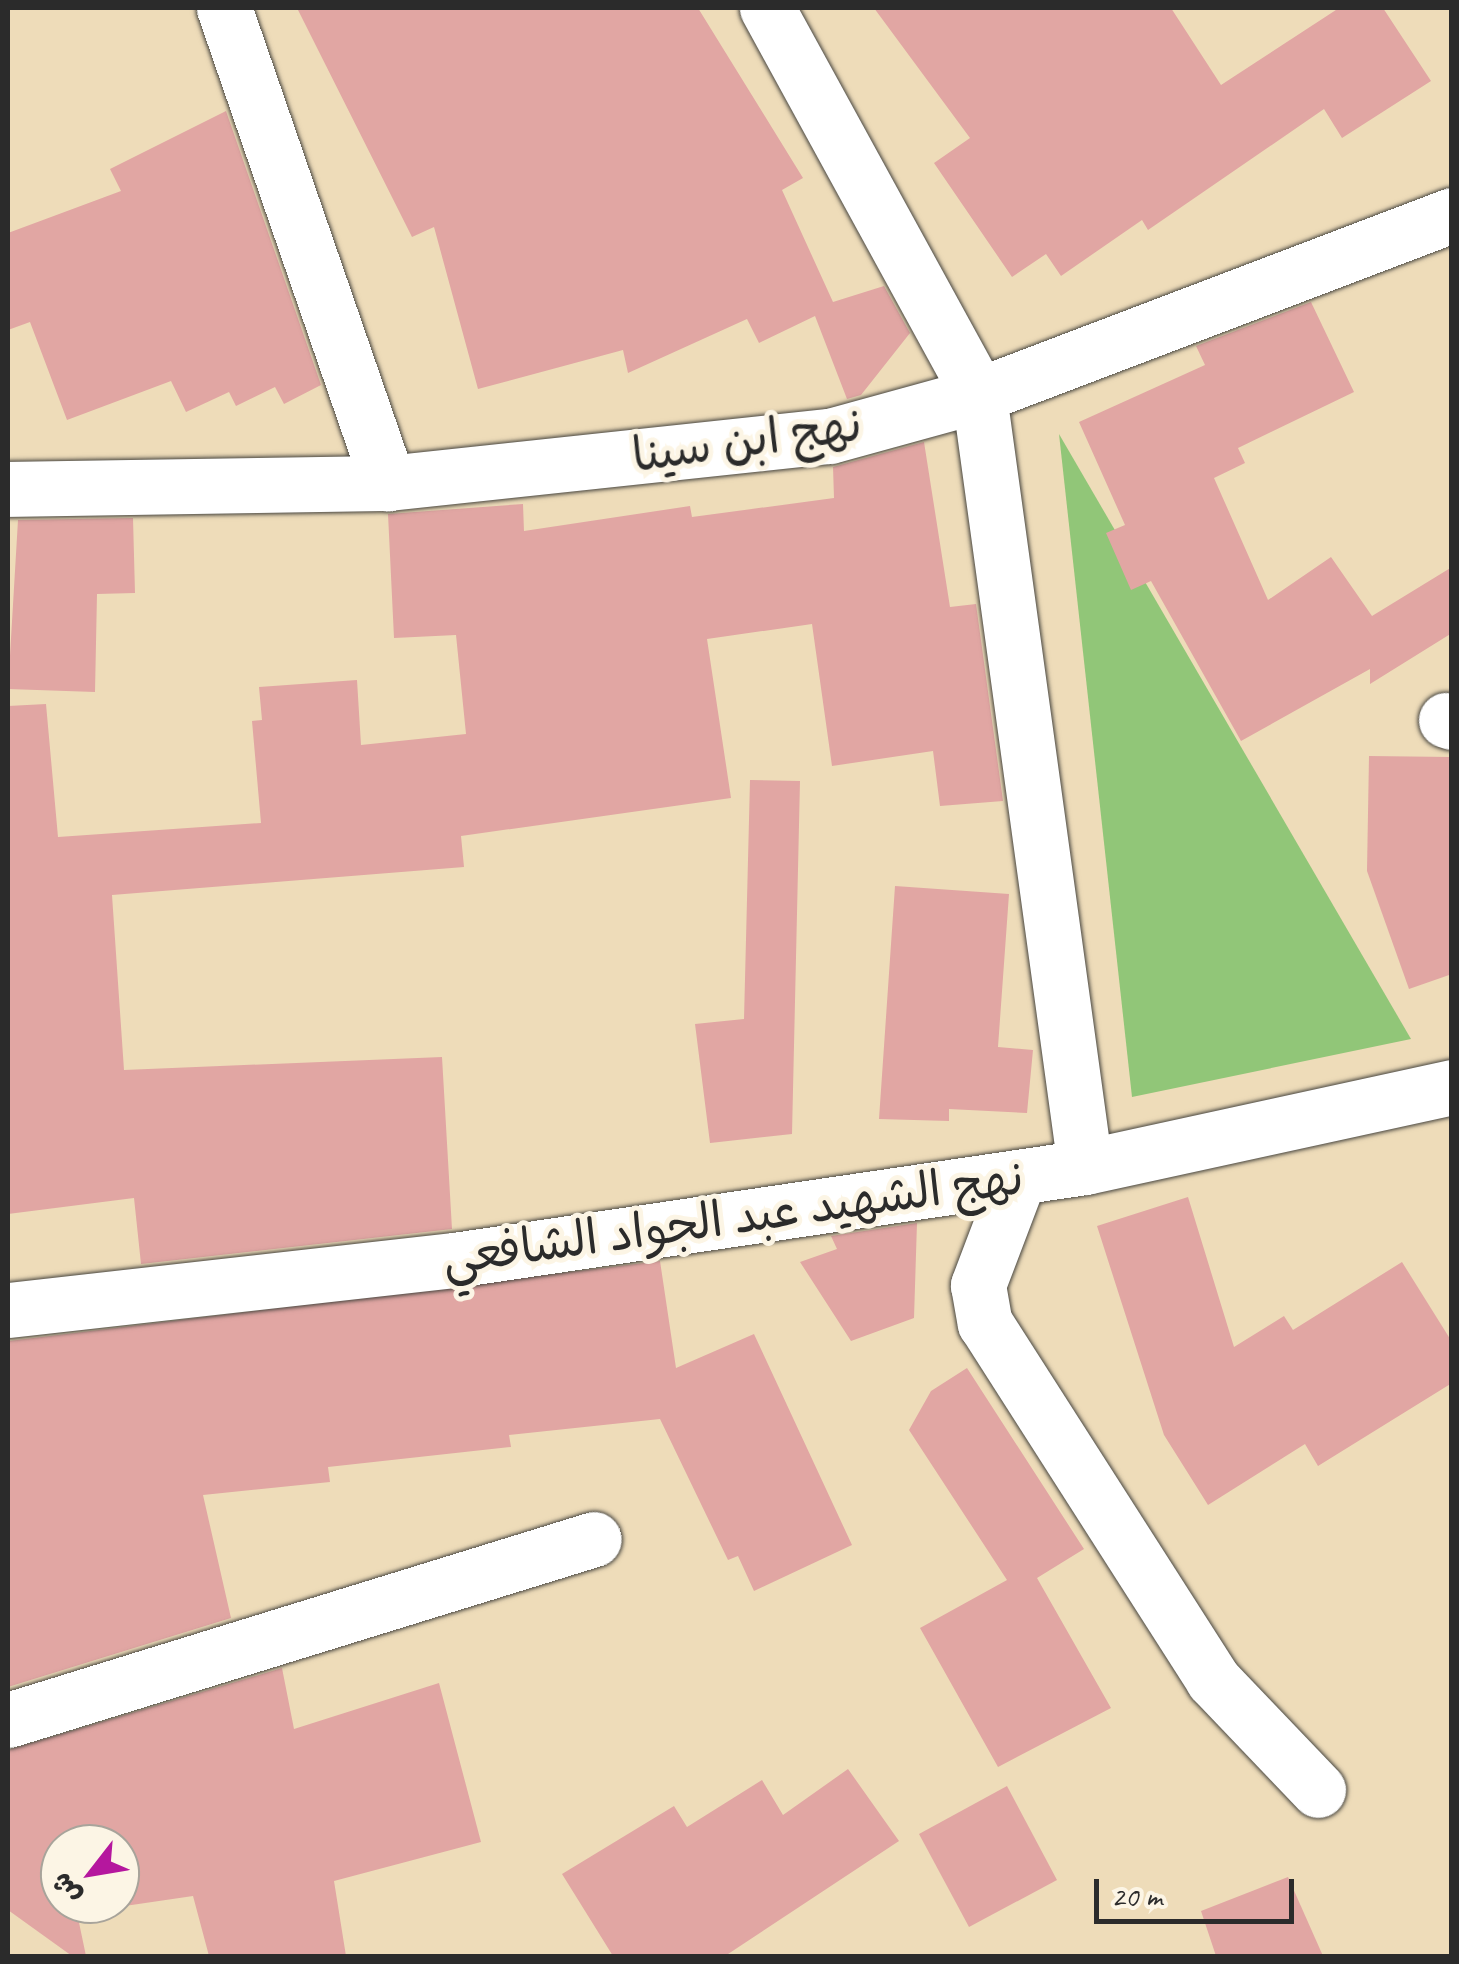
<!DOCTYPE html>
<html>
<head>
<meta charset="utf-8">
<style>
  body { margin:0 }
  #map { position:relative; width:1459px; height:1964px; overflow:hidden; background:#eedcb9; font-family:Caveat,"Playpen Sans Arabic",sans-serif }
  div>[style] { position:absolute }
  .green>* { inset:0; background:#91c678 }
  .building>* { inset:0; background:#e1a6a3 }
  .roads { filter:drop-shadow(0 0 2px #484640) drop-shadow(0 0 2px #484640) }
  .minor>* { height:55px; margin:-27.5px; padding:0 27.5px; transform-origin:27.5px; border-radius:27.5px; background:#fff }
  span { translate:-50% -50%; white-space:nowrap; text-align:center; line-height:1.15; -webkit-text-stroke:10px #fcf5e5; paint-order:stroke }
  .street-label { font-size:48px; color:#2b2b2b }
  .frame { position:absolute; inset:0; border:10px solid #2b2b2b; pointer-events:none }
  .north { position:absolute; left:40px; top:1824px; width:100px; height:100px; box-sizing:border-box; background:#fcf5e5; border:2px solid #a8a49b; border-radius:50%; rotate:239deg; font-size:28px; font-weight:700; line-height:40px; text-align:center; color:#2b2b2b }
  .north::after { content:''; display:block; margin:auto; width:35px; height:45px; background:#b5179e; clip-path:polygon(50% 0,100% 100%,50% 72%,0 100%) }
  .scale { position:absolute; left:1094px; top:1879px; width:200px; height:45px; box-sizing:border-box; border:5px solid #2b2b2b; border-top:0; padding-left:12px; font-size:30px; line-height:35px; white-space:nowrap; color:#2b2b2b; -webkit-text-stroke:8px #fcf5e5; paint-order:stroke }
</style>
</head>
<body>
<div id="map">
  <div class="green">
    <div style="clip-path:polygon(1059px 434px,1411px 1039px,1132px 1097px)"></div>
  </div>
  <div class="building">
    <div style="clip-path:polygon(297px 8px,698px 8px,803px 178px,782px 190px,833px 302px,884px 286px,910px 333px,861px 395px,847px 399px,815px 316px,759px 343px,747px 319px,628px 373px,623px 350px,478px 389px,434px 227px,412px 237px)"></div>
    <div style="clip-path:polygon(874px 8px,1171px 8px,1221px 85px,1339px 8px,1383px 8px,1431px 81px,1342px 138px,1324px 109px,1148px 230px,1142px 220px,1061px 276px,1046px 254px,1012px 277px,934px 163px,970px 138px)"></div>
    <div style="clip-path:polygon(226px 111px,321px 385px,284px 404px,275px 387px,236px 406px,229px 392px,186px 412px,171px 381px,67px 420px,30px 322px,8px 330px,8px 233px,121px 191px,110px 169px)"></div>
    <div style="clip-path:polygon(1311px 302px,1354px 392px,1238px 448px,1245px 463px,1214px 478px,1268px 600px,1331px 557px,1372px 616px,1452px 567px,1452px 633px,1370px 684px,1370px 669px,1241px 741px,1151px 581px,1131px 590px,1106px 533px,1125px 525px,1079px 422px,1205px 365px,1196px 346px)"></div>
    <div style="clip-path:polygon(924px 442px,950px 607px,976px 604px,1003px 801px,940px 806px,933px 751px,832px 766px,812px 624px,707px 639px,731px 798px,461px 836px,464px 867px,112px 895px,124px 1070px,442px 1057px,452px 1229px,141px 1264px,134px 1198px,8px 1214px,8px 706px,46px 704px,58px 837px,261px 823px,252px 721px,262px 720px,259px 687px,357px 680px,361px 745px,466px 734px,456px 635px,394px 638px,388px 514px,523px 504px,524px 531px,690px 506px,692px 517px,834px 498px,833px 467px)"></div>
    <div style="clip-path:polygon(133px 518px,135px 593px,97px 594px,95px 692px,8px 689px,18px 520px)"></div>
    <div style="clip-path:polygon(1369px 756px,1452px 757px,1452px 974px,1409px 989px,1367px 871px)"></div>
    <div style="clip-path:polygon(750px 780px,800px 781px,792px 1134px,710px 1143px,695px 1024px,744px 1019px)"></div>
    <div style="clip-path:polygon(895px 886px,1009px 894px,998px 1047px,1033px 1050px,1027px 1113px,949px 1109px,949px 1121px,879px 1119px)"></div>
    <div style="clip-path:polygon(1188px 1197px,1234px 1347px,1284px 1316px,1293px 1330px,1402px 1262px,1452px 1342px,1452px 1383px,1318px 1466px,1305px 1444px,1208px 1505px,1164px 1435px,1097px 1226px)"></div>
    <div style="clip-path:polygon(917px 1223px,914px 1318px,851px 1341px,800px 1262px,837px 1249px,831px 1236px)"></div>
    <div style="clip-path:polygon(660px 1261px,676px 1368px,754px 1334px,852px 1545px,754px 1591px,738px 1556px,728px 1560px,660px 1419px,509px 1435px,511px 1447px,328px 1467px,330px 1482px,203px 1495px,231px 1618px,8px 1687px,9px 1341px)"></div>
    <div style="clip-path:polygon(967px 1368px,1084px 1549px,1037px 1578px,1111px 1708px,998px 1767px,920px 1628px,1007px 1580px,909px 1430px,931px 1391px)"></div>
    <div style="clip-path:polygon(evenodd,282px 1668px,294px 1729px,439px 1683px,481px 1842px,334px 1881px,346px 1956px,209px 1956px,193px 1896px,77px 1913px,86px 1956px,72px 1956px,8px 1910px,8px 1750px,282px 1668px,60px 1844px,120px 1844px,120px 1904px,60px 1904px,60px 1844px)"></div>
    <div style="clip-path:polygon(848px 1769px,899px 1841px,725px 1956px,613px 1956px,562px 1874px,674px 1806px,687px 1827px,762px 1780px,783px 1815px)"></div>
    <div style="clip-path:polygon(1007px 1786px,1057px 1880px,969px 1927px,919px 1834px)"></div>
    <div style="clip-path:polygon(1288px 1877px,1323px 1956px,1216px 1956px,1201px 1911px)"></div>
  </div>
  <div class="roads">
    <div class="minor">
      <div style="left:224px;top:8px;width:503px;rotate:70.95deg"></div>
      <div style="left:767px;top:8px;width:441px;rotate:61.3deg"></div>
      <div style="left:979px;top:395px;width:779px;rotate:82.18deg"></div>
      <div style="left:8px;top:489px;width:380px;rotate:-0.9deg"></div>
      <div style="left:388px;top:483px;width:444px;rotate:-6.1deg"></div>
      <div style="left:830px;top:436px;width:155px;rotate:-15.4deg"></div>
      <div style="left:979px;top:395px;width:506px;rotate:-20.83deg"></div>
      <div style="left:1446px;top:720px;width:6px;rotate:18deg"></div>
      <div style="left:1019px;top:1177px;width:116px;rotate:110.8deg"></div>
      <div style="left:978px;top:1285px;width:39px;rotate:80deg"></div>
      <div style="left:985px;top:1323px;width:424px;rotate:57.4deg"></div>
      <div style="left:1213px;top:1680px;width:152px;rotate:46.3deg"></div>
      <div style="left:8px;top:1310px;width:449px;rotate:-6.4deg"></div>
      <div style="left:454px;top:1260px;width:638px;rotate:-8.38deg"></div>
      <div style="left:1085px;top:1167px;width:376px;rotate:-12.3deg"></div>
      <div style="left:8px;top:1720px;width:613px;rotate:-17.16deg"></div>
    </div>
  </div>
  <div class="street-label">
    <span style="left:747px;top:440px;rotate:-8deg">نهج ابن سينا</span>
    <span style="left:733px;top:1218px;rotate:-8deg">نهج الشهيد عبد الجواد الشافعي</span>
  </div>
  <div class="frame"></div>
  <div class="north">ش</div>
  <div class="scale">20 m</div>
</div>
</body>
</html>
